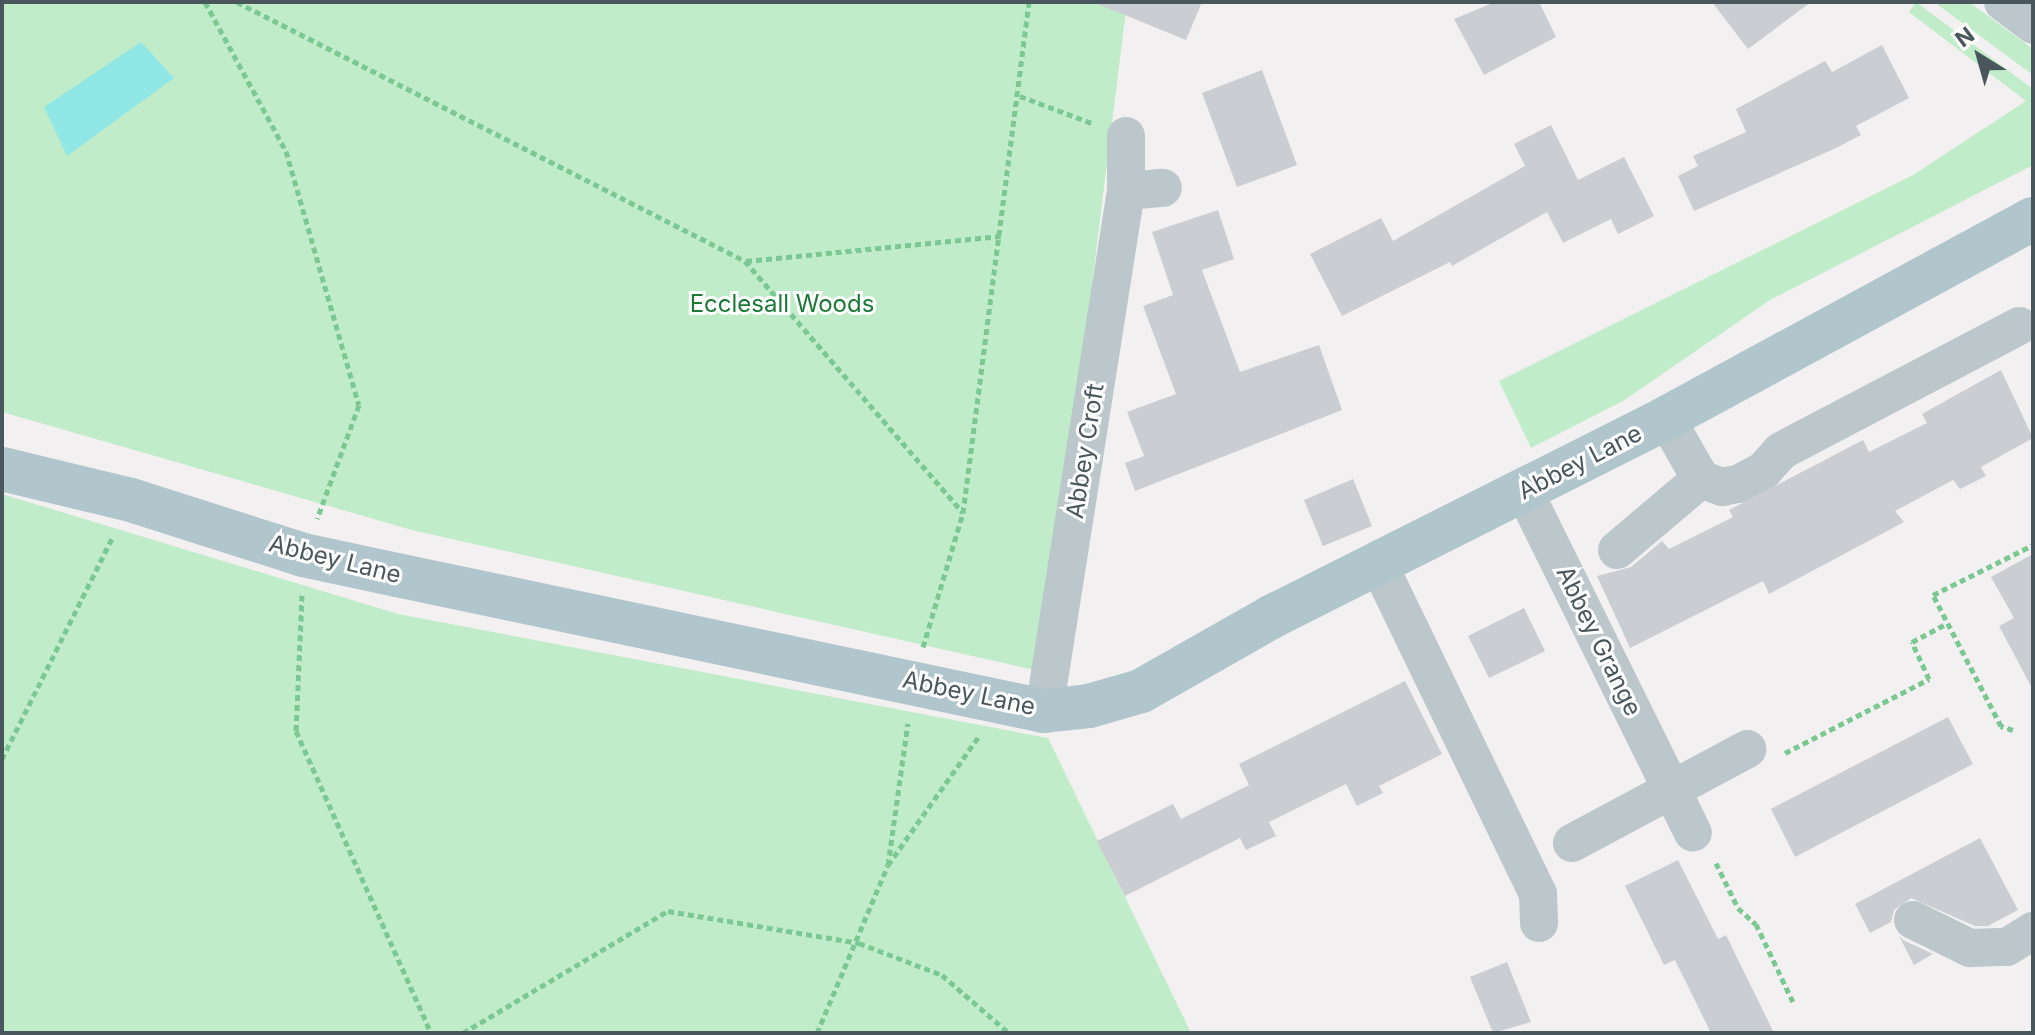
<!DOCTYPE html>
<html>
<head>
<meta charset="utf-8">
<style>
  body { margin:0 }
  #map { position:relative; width:2035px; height:1035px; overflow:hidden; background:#f2f0f0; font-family:Inter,sans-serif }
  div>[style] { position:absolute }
  .green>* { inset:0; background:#c1ecc9 }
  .water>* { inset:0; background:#91e6e6 }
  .building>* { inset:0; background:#caced2 }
  .path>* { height:5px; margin-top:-2.5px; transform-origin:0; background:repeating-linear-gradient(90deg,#7bc893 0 6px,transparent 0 10px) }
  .minor>* { height:38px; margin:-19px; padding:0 19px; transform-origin:19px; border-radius:19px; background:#bcc7cb }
  .major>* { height:44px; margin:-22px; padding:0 22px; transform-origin:22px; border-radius:22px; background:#b1c5cc }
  span { translate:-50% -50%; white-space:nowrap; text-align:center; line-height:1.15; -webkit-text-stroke:6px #fff; paint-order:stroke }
  .park-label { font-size:24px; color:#1d7938 }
  .street-label { font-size:24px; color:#49575c }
  .frame { position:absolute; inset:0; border:4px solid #49575c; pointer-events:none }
  .north { position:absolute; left:1939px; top:16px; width:80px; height:80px; -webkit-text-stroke:6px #fff; paint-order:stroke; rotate:323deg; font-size:22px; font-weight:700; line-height:32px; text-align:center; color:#49575c }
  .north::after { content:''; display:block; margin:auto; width:28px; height:36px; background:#49575c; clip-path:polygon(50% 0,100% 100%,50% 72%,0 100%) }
</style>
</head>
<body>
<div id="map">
  <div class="green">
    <div style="clip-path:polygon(2px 2px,1127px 2px,1044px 672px,412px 530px,2px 412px)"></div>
    <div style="clip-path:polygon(1916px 2px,2033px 89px,2033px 165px,1770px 300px,1623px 401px,1531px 448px,1499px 381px,1913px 175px,2026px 101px,1909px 12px)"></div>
    <div style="clip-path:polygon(1934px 2px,1969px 2px,2033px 49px,2033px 75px)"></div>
    <div style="clip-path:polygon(2px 494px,398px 614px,1048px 738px,1191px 1033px,2px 1033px)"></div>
  </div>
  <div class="water">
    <div style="clip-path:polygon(141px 42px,174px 78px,67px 156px,44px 107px)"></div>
  </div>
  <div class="building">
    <div style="clip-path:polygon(1093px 2px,1202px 2px,1186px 40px)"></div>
    <div style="clip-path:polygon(1495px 2px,1539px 2px,1556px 37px,1484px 75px,1454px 19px)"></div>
    <div style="clip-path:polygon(1712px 2px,1811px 2px,1748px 49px)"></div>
    <div style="clip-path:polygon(1882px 45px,1909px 98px,1856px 126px,1861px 135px,1834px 149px,1694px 211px,1678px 176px,1698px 166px,1693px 156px,1746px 132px,1736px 109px,1825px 61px,1832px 72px)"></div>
    <div style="clip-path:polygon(1262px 70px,1297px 165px,1237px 187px,1202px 93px)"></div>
    <div style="clip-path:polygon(1551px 125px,1578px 180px,1624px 157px,1654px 216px,1618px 234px,1611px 219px,1563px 243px,1547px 212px,1452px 266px,1450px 262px,1342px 316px,1310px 254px,1381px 218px,1393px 241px,1525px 166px,1514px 144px)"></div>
    <div style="clip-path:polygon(1218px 210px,1234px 259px,1202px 270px,1240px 372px,1319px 345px,1342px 410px,1135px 491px,1125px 463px,1144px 456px,1127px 412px,1176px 394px,1143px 306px,1173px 295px,1152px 232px)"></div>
    <div style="clip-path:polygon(2001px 370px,2033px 438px,1981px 467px,1986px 476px,1960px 489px,1953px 480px,1895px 511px,1904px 522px,1769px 594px,1763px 581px,1630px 648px,1597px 576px,1631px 567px,1662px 541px,1669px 549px,1733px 517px,1729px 510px,1863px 440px,1869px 452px,1927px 423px,1922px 414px)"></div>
    <div style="clip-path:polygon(1353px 479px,1372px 526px,1323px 546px,1304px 500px)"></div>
    <div style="clip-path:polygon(2033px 554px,2033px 690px,1999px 626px,2014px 618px,1991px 577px)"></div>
    <div style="clip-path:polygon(1524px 608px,1545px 651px,1489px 678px,1468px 636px)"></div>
    <div style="clip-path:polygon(1405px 681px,1442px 754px,1379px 786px,1383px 793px,1357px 806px,1346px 784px,1269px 822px,1276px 836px,1246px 850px,1240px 838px,1125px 896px,1097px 841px,1173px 804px,1181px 819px,1249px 785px,1239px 764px)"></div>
    <div style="clip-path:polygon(1948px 717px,1973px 764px,1795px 857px,1771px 809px)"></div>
    <div style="clip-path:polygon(1980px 838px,2018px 910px,1988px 926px,1975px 926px,1911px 898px,1894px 910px,1891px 922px,1870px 933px,1855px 904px)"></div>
    <div style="clip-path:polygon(1678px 860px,1718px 939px,1726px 935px,1774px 1033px,1711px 1033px,1675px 960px,1664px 965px,1625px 886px)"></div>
    <div style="clip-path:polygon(1899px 936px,1903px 940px,1933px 954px,1914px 965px)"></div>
    <div style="clip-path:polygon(1507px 962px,1531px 1022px,1493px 1033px,1470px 977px)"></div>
  </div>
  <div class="path">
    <div style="left:205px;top:2px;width:170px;rotate:61.5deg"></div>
    <div style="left:286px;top:151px;width:264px;rotate:74deg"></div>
    <div style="left:359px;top:405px;width:121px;rotate:110.2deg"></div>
    <div style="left:237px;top:2px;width:570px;rotate:27.01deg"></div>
    <div style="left:745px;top:261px;width:333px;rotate:49.1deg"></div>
    <div style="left:1020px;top:96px;width:77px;rotate:20.6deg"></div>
    <div style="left:746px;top:261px;width:256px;rotate:-5.6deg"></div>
    <div style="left:302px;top:595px;width:136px;rotate:92.5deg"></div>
    <div style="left:296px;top:731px;width:331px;rotate:65.9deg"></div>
    <div style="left:923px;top:647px;width:140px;rotate:-73.4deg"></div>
    <div style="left:963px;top:513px;width:515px;rotate:-82.64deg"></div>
    <div style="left:2013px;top:730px;width:13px;rotate:-162deg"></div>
    <div style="left:2001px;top:726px;width:148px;rotate:-117.4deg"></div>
    <div style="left:1933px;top:595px;width:112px;rotate:-26.6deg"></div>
    <div style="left:1785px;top:753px;width:162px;rotate:-27.2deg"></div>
    <div style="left:1929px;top:679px;width:41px;rotate:-114.7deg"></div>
    <div style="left:1912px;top:642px;width:40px;rotate:-28deg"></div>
    <div style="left:2px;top:759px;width:247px;rotate:-63.5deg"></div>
    <div style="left:1716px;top:863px;width:50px;rotate:63.9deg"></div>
    <div style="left:1738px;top:908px;width:24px;rotate:42deg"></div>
    <div style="left:1756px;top:924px;width:89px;rotate:64.6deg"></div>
    <div style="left:888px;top:865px;width:143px;rotate:-82deg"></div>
    <div style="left:463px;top:1033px;width:239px;rotate:-30.8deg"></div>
    <div style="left:668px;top:911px;width:194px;rotate:9.5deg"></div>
    <div style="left:859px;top:943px;width:89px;rotate:21.1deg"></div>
    <div style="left:942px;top:975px;width:89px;rotate:40.9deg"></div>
    <div style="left:817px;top:1033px;width:182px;rotate:-67.1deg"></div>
    <div style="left:888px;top:865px;width:158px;rotate:-54.8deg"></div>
  </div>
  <div class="minor">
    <div style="left:2003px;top:2px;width:38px;rotate:37deg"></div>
    <div style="left:1126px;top:191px;width:37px;rotate:-5deg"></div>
    <div style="left:1666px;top:418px;width:70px;rotate:60.2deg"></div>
    <div style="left:1701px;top:479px;width:22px;rotate:21deg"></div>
    <div style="left:1722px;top:487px;width:16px;rotate:-11deg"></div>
    <div style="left:1738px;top:484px;width:30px;rotate:-28deg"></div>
    <div style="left:1764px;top:470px;width:25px;rotate:-48deg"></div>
    <div style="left:1781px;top:451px;width:269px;rotate:-27.7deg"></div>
    <div style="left:1524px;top:491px;width:381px;rotate:63.7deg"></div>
    <div style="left:1617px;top:550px;width:110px;rotate:-40.2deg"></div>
    <div style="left:1378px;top:563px;width:368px;rotate:64.2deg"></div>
    <div style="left:1538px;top:894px;width:29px;rotate:88deg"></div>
    <div style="left:1044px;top:711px;width:526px;rotate:-81.04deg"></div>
    <div style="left:1126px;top:191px;width:55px;rotate:-90deg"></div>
    <div style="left:1572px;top:843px;width:199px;rotate:-28.2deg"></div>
    <div style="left:1913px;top:920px;width:64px;rotate:26.2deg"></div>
    <div style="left:1970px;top:948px;width:37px;rotate:-2deg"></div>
    <div style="left:2007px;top:947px;width:31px;rotate:-32deg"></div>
  </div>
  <div class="major">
    <div style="left:2px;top:469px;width:133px;rotate:13.5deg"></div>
    <div style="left:131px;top:500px;width:181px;rotate:17.7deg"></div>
    <div style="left:303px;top:555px;width:96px;rotate:12deg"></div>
    <div style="left:397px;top:575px;width:661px;rotate:11.87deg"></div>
    <div style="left:1044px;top:711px;width:45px;rotate:-6.3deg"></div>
    <div style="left:1089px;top:706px;width:54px;rotate:-16.1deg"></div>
    <div style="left:1141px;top:691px;width:150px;rotate:-29.6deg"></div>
    <div style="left:1271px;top:617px;width:442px;rotate:-26.7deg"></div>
    <div style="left:1666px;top:418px;width:417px;rotate:-28.5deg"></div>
  </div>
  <div class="park-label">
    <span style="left:782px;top:304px">Ecclesall Woods</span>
  </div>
  <div class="street-label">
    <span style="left:1085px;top:451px;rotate:-81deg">Abbey Croft</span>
    <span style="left:1580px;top:462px;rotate:-27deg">Abbey Lane</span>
    <span style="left:335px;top:559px;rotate:14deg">Abbey Lane</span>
    <span style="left:1599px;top:641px;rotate:64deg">Abbey Grange</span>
    <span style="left:969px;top:693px;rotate:12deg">Abbey Lane</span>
  </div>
  <div class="frame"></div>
  <div class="north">N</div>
</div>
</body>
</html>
